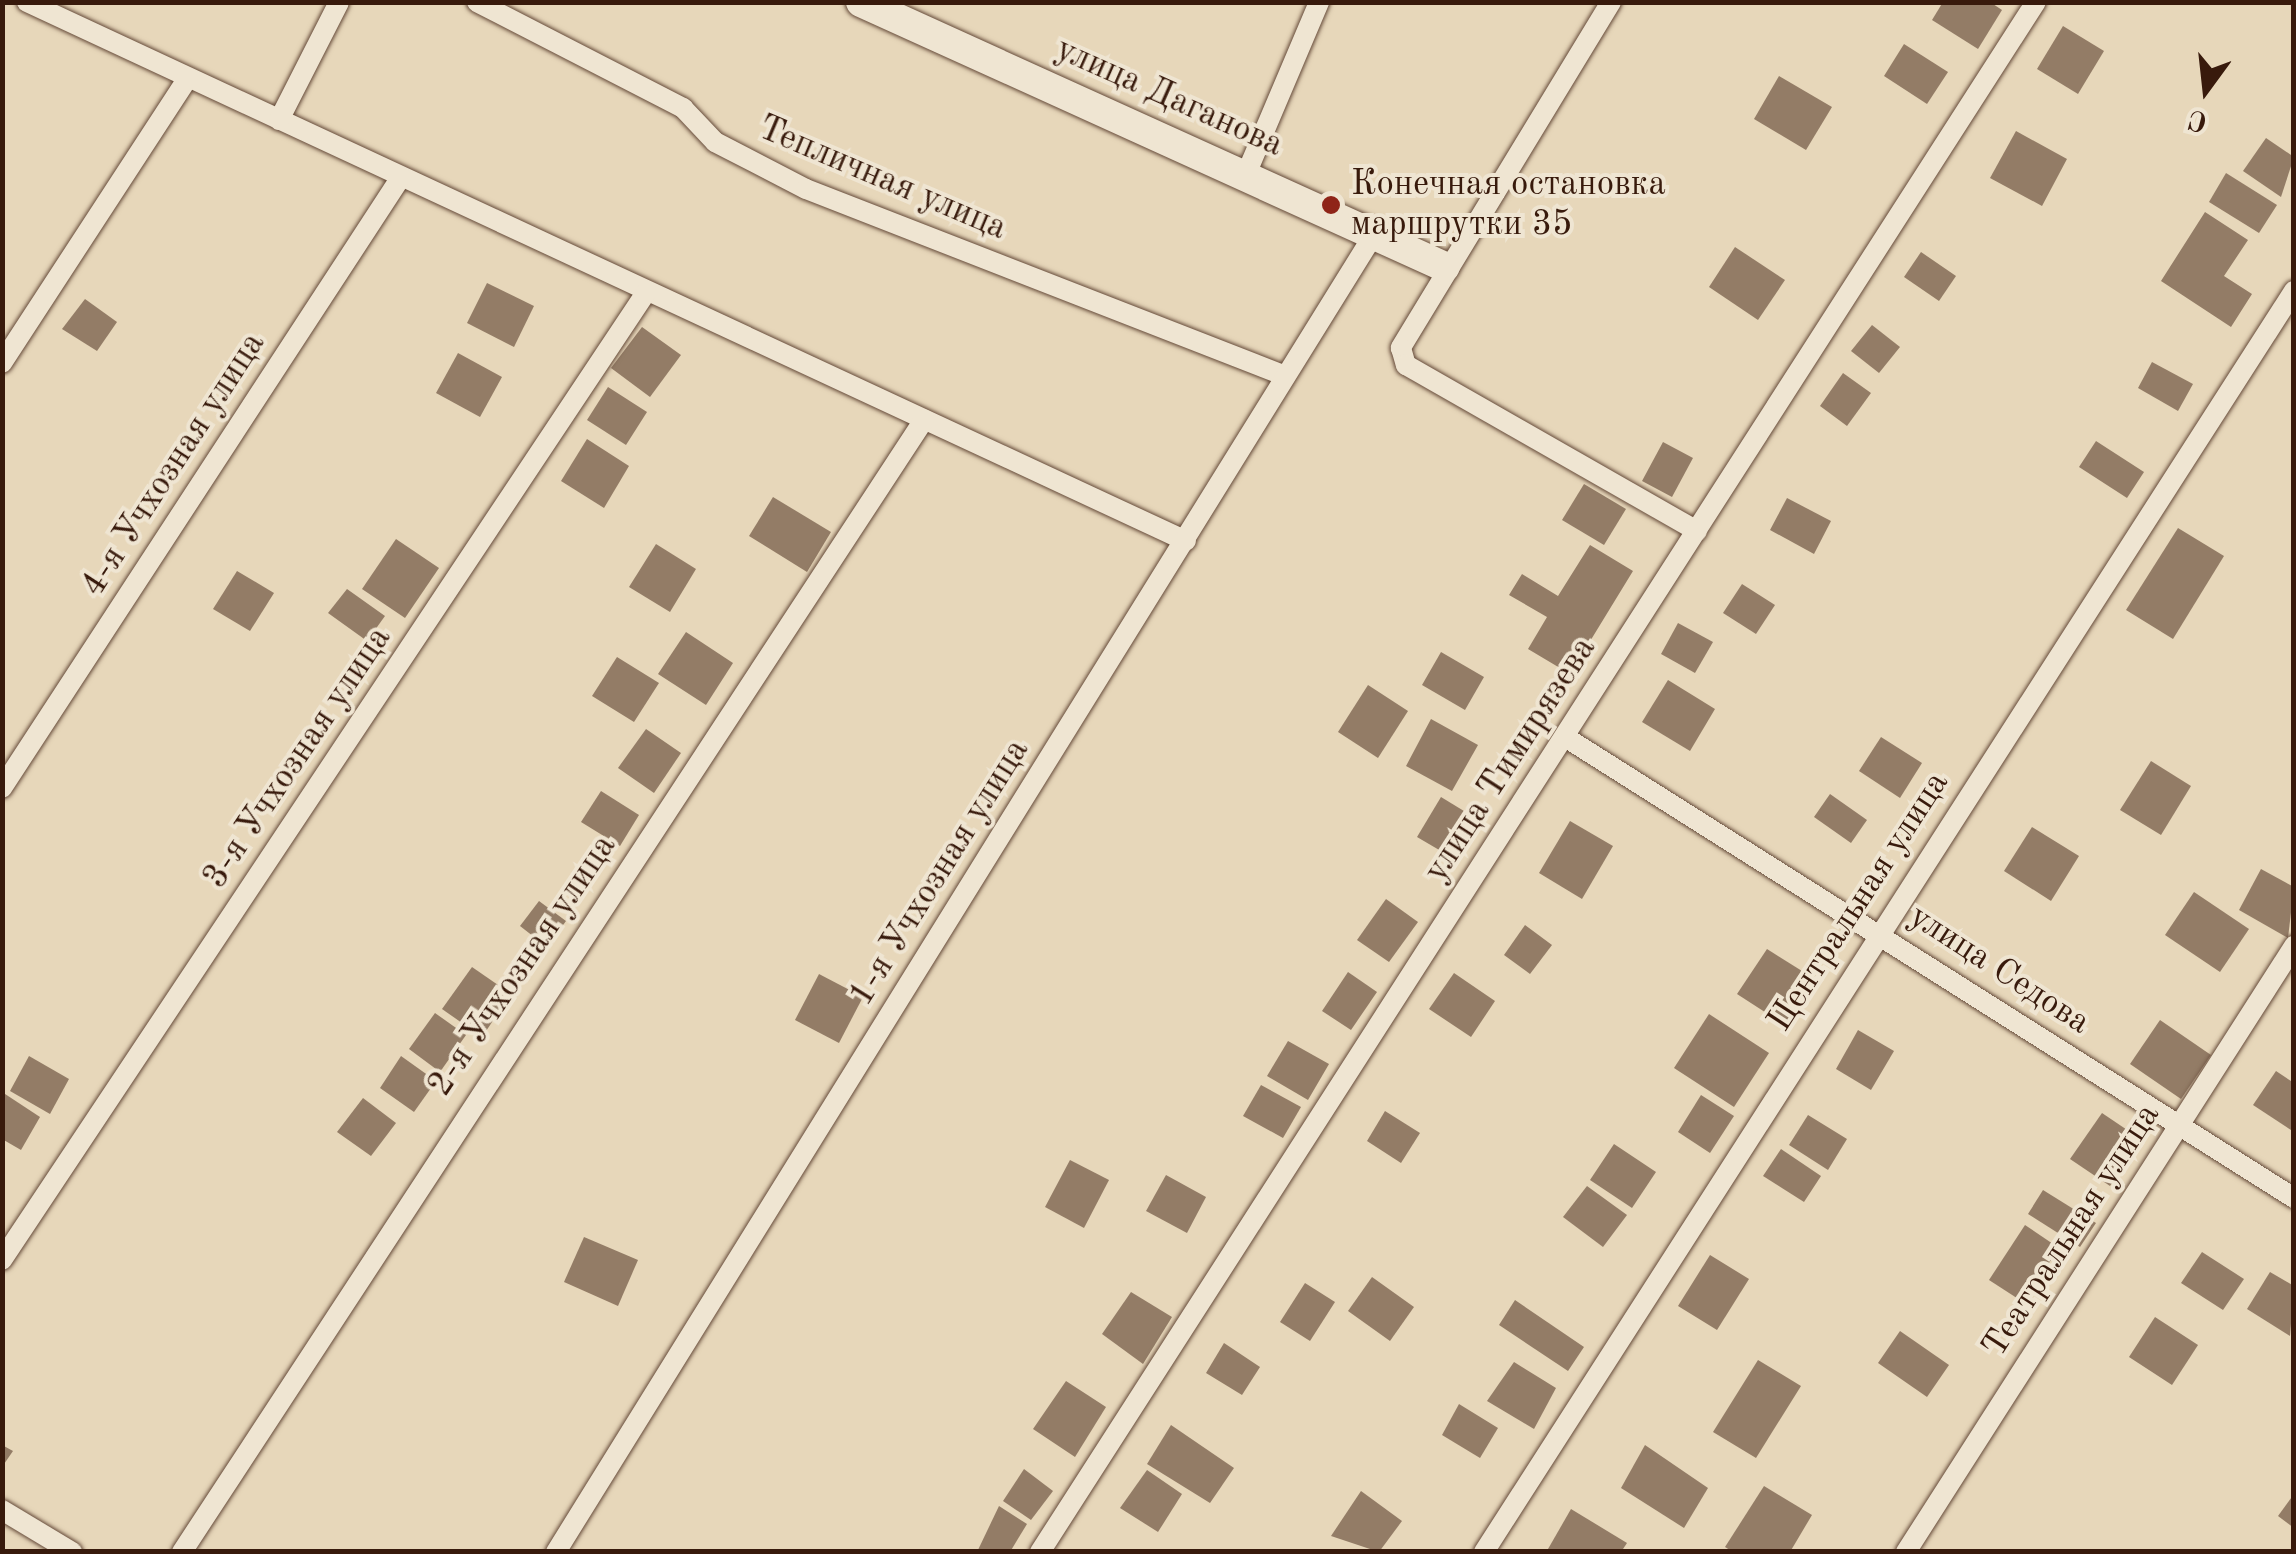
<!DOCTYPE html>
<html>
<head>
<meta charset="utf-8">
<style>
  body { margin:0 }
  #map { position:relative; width:2296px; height:1554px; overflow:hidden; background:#e7d7ba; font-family:"Old Standard TT",serif }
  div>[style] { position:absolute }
  .building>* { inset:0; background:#937c66 }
  .roads { filter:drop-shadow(0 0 2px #644938) drop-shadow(0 0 2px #644938) }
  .street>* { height:20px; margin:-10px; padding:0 10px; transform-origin:10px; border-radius:10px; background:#efe5d2 }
  .secondary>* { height:30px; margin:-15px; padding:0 15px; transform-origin:15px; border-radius:15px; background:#efe5d2 }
  .dots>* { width:28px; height:28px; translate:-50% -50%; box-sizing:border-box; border:5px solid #efe5d2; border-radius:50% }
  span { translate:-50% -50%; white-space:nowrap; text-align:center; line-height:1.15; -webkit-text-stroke:8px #efe5d2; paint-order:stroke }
  .street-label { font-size:35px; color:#381a0c }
  .poi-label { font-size:35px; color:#381a0c }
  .left { translate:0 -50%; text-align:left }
  .frame { position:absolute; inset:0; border:5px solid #381a0c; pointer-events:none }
  .north { position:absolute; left:2156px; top:40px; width:100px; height:100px; -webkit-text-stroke:8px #efe5d2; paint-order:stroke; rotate:195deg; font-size:28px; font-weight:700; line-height:40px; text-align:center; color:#381a0c }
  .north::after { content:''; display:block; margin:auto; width:35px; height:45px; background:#381a0c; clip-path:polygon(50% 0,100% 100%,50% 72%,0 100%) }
</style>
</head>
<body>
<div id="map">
  <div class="building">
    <div style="clip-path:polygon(1943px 2px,1990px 2px,2002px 10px,1978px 49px,1932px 20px)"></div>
    <div style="clip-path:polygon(2063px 26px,2104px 51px,2078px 94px,2037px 69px)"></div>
    <div style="clip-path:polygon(1904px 44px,1948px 72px,1927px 104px,1884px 76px)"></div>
    <div style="clip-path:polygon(1779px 76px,1832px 107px,1806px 150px,1754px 119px)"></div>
    <div style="clip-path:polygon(2016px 131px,2067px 159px,2042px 206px,1990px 178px)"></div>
    <div style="clip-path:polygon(2266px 138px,2294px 157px,2281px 197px,2243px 171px)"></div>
    <div style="clip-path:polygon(2226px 173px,2277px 205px,2259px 233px,2209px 202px)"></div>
    <div style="clip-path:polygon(2205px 212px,2248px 240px,2224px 276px,2252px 294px,2231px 327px,2161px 281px)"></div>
    <div style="clip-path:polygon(1735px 247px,1785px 280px,1758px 320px,1709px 287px)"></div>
    <div style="clip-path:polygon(1921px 252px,1956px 276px,1939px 301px,1904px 277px)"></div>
    <div style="clip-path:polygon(487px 283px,534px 306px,514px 347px,467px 323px)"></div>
    <div style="clip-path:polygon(85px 299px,117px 322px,97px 351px,62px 329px)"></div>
    <div style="clip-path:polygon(1872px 325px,1900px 347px,1879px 373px,1851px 351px)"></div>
    <div style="clip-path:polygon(642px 327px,681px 355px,650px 397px,611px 368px)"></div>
    <div style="clip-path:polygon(458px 353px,502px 377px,480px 417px,436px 393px)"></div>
    <div style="clip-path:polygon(2152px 362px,2193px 384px,2178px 411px,2138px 388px)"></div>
    <div style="clip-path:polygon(1843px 373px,1871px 393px,1847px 426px,1820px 406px)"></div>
    <div style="clip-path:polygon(608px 387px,647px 412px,626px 445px,587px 420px)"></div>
    <div style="clip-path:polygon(587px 439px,629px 466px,604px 508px,561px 481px)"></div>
    <div style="clip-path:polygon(2096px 441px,2144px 472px,2127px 498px,2079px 467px)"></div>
    <div style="clip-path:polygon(1663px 442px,1693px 458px,1672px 497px,1642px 481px)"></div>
    <div style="clip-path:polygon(1584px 484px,1626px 509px,1604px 545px,1562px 520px)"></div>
    <div style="clip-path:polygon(773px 497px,831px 532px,807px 572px,749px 536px)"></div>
    <div style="clip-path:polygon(1787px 498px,1831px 521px,1814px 554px,1770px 530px)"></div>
    <div style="clip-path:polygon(2178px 528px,2224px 556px,2173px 639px,2126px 610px)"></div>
    <div style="clip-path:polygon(396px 539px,439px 568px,405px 618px,362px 589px)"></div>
    <div style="clip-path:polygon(656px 544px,696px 569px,670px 612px,629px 587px)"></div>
    <div style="clip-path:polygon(1590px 545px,1633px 571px,1570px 674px,1528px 649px,1547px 617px,1509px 595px,1522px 574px,1558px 596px)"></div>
    <div style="clip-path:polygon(237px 571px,274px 593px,250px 631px,213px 609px)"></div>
    <div style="clip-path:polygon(1742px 584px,1775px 605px,1756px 634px,1723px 613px)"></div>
    <div style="clip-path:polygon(347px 589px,385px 616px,367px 641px,328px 613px)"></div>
    <div style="clip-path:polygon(1678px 623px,1713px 642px,1695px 673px,1661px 654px)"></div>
    <div style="clip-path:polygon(686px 632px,733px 663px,706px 705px,658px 674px)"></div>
    <div style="clip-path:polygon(1441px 652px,1484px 677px,1465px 710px,1422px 685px)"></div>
    <div style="clip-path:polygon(617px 657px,659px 683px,634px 722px,592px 696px)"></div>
    <div style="clip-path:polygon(1668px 680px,1715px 709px,1690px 751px,1642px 722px)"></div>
    <div style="clip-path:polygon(1368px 685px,1408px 711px,1378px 758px,1338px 732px)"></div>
    <div style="clip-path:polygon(1431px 719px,1478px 745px,1452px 791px,1406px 766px)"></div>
    <div style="clip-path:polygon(646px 729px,681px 753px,654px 793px,618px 768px)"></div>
    <div style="clip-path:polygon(1881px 737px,1922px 763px,1900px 798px,1859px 771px)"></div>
    <div style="clip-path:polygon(2151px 761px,2191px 786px,2161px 835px,2120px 810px)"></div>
    <div style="clip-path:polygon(601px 791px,639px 815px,620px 846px,581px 822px)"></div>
    <div style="clip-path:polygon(1830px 794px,1867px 820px,1851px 843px,1814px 817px)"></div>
    <div style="clip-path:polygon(1441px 797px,1482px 822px,1458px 861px,1417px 837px)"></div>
    <div style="clip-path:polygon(1570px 821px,1613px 846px,1582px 899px,1539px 873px)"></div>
    <div style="clip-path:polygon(2032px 827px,2079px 856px,2051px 901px,2004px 871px)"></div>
    <div style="clip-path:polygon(2261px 869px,2294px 887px,2288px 938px,2239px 910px)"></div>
    <div style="clip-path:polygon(2194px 892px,2249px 929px,2220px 972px,2165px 935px)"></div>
    <div style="clip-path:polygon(1386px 899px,1418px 922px,1389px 962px,1357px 940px)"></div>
    <div style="clip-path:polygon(539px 901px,566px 921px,547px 947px,520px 926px)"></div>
    <div style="clip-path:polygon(1525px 925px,1552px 945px,1530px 974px,1504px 955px)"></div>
    <div style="clip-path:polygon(1767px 949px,1818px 981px,1788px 1027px,1737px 994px)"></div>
    <div style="clip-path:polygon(472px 967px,511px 994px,482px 1037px,442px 1009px)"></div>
    <div style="clip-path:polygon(1348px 972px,1377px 992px,1351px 1030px,1322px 1011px)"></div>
    <div style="clip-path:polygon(1454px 973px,1495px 1001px,1471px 1037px,1429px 1009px)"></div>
    <div style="clip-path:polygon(819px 974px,863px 997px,839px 1043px,795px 1020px)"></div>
    <div style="clip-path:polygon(435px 1013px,466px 1035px,440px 1072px,409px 1049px)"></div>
    <div style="clip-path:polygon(1709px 1014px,1769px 1053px,1734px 1107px,1674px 1068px)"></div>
    <div style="clip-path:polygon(2160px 1020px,2211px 1055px,2181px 1099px,2130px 1064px)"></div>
    <div style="clip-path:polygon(1858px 1030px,1894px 1051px,1871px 1090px,1836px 1069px)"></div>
    <div style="clip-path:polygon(1288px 1041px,1329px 1064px,1308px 1100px,1267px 1076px)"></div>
    <div style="clip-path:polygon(29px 1056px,69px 1079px,50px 1114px,10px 1091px)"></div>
    <div style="clip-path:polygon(401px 1056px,436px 1081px,414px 1112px,380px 1088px)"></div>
    <div style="clip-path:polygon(2276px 1071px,2294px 1083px,2291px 1130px,2253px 1105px)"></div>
    <div style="clip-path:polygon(1261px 1085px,1301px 1107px,1283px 1138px,1243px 1116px)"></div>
    <div style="clip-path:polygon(2px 1092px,40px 1117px,21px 1150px,2px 1139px)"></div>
    <div style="clip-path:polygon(1701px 1095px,1734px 1116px,1710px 1153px,1678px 1132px)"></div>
    <div style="clip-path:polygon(363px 1098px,396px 1123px,371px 1156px,337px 1132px)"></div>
    <div style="clip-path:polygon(1385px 1111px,1420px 1133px,1401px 1163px,1367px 1141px)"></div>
    <div style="clip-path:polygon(2102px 1113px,2142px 1140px,2110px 1186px,2070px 1159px)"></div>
    <div style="clip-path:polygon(1808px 1115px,1847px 1139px,1828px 1170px,1789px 1145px)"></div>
    <div style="clip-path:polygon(1614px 1144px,1656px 1172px,1632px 1208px,1590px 1180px)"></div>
    <div style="clip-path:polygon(1781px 1149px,1821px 1176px,1804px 1202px,1763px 1176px)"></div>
    <div style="clip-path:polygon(1070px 1160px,1109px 1180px,1084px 1228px,1045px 1207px)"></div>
    <div style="clip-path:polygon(1166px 1175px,1206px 1197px,1187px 1233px,1146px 1211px)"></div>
    <div style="clip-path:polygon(1587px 1186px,1627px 1215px,1603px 1247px,1563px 1217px)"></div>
    <div style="clip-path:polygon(2043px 1190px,2096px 1223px,2080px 1247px,2028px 1214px)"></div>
    <div style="clip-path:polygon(2025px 1225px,2059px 1248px,2023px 1302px,1989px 1280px)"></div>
    <div style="clip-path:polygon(584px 1237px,638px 1260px,618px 1306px,564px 1282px)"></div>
    <div style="clip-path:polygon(2202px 1252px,2244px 1279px,2223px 1310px,2181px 1283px)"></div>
    <div style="clip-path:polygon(1710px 1255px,1749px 1279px,1717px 1330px,1678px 1306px)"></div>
    <div style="clip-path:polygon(2270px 1272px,2294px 1286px,2290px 1336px,2247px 1309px)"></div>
    <div style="clip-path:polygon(1372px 1277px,1414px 1307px,1390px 1341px,1348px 1311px)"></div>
    <div style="clip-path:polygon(1305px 1283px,1335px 1302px,1310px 1341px,1280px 1322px)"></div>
    <div style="clip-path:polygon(1131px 1292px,1172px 1317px,1143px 1364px,1102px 1334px)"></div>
    <div style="clip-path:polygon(1515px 1300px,1584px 1347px,1568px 1371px,1499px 1325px)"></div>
    <div style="clip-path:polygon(2155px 1317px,2198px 1345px,2172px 1385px,2129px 1357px)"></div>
    <div style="clip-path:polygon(1900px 1331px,1949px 1365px,1927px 1397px,1878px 1363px)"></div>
    <div style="clip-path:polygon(1224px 1343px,1260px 1367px,1242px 1395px,1206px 1373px)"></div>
    <div style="clip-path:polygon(1758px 1360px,1801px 1386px,1756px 1458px,1713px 1432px)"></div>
    <div style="clip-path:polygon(1514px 1362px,1556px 1388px,1534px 1429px,1487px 1401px)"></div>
    <div style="clip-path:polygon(1066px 1381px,1106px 1407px,1075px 1457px,1033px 1429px)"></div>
    <div style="clip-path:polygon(1459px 1404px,1498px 1428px,1480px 1458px,1442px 1435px)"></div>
    <div style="clip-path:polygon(1171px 1425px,1234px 1468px,1210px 1503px,1147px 1464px)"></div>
    <div style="clip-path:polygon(2px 1445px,13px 1451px,2px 1467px)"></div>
    <div style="clip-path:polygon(1645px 1445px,1708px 1488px,1684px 1528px,1621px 1488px)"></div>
    <div style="clip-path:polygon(1024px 1469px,1053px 1491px,1031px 1520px,1003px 1501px)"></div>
    <div style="clip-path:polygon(1147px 1470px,1182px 1494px,1158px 1532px,1120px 1508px)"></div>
    <div style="clip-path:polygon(1764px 1486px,1812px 1515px,1790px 1552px,1733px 1552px,1725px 1547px)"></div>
    <div style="clip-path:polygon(1361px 1491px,1402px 1521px,1379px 1552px,1331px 1536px)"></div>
    <div style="clip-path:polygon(2294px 1494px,2294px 1528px,2278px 1516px)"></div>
    <div style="clip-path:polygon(999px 1506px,1027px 1524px,1010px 1552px,977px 1552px)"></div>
    <div style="clip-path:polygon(1571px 1509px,1627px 1543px,1621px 1552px,1548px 1549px)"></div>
  </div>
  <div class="roads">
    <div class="street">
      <div style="left:27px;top:2px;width:1278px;rotate:24.94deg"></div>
      <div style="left:477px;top:2px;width:232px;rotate:27.2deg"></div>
      <div style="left:683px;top:108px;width:47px;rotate:46.7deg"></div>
      <div style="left:715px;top:142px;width:102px;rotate:27.3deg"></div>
      <div style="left:806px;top:189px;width:512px;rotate:21.3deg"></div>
      <div style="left:1611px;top:2px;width:405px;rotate:121.3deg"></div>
      <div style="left:1401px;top:348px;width:18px;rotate:74deg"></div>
      <div style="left:1406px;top:365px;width:335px;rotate:29.7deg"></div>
      <div style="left:279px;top:120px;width:132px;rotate:-63deg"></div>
      <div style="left:1247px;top:172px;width:185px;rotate:-67deg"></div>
      <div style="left:2px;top:363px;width:340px;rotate:-56.9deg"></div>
      <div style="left:1565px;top:737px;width:863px;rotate:32.31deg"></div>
      <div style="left:2px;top:788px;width:730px;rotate:-56.85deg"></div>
      <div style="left:2px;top:1260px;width:1164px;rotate:-56.35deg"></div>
      <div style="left:2px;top:1510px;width:82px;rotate:31deg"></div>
      <div style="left:182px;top:1552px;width:1354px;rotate:-56.76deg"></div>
      <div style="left:556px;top:1552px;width:1558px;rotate:-58.17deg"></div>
      <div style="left:1040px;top:1552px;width:1842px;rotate:-57.28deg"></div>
      <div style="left:1484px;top:1552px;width:1499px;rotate:-57.29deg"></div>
      <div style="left:1906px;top:1552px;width:720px;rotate:-57.37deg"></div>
    </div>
    <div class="secondary">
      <div style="left:861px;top:2px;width:641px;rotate:24.41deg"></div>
    </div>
  </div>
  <div class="dots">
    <div style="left:1331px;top:205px;background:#8f2418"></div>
  </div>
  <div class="street-label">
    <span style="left:1169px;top:98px;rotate:24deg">улица Даганова</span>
    <span style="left:882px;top:179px;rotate:23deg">Тепличная улица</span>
    <span style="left:174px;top:465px;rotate:-57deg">4-я Учхозная улица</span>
    <span style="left:298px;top:758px;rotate:-56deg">3-я Учхозная улица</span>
    <span style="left:1511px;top:760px;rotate:-57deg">улица Тимирязева</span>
    <span style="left:940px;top:873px;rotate:-58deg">1-я Учхозная улица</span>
    <span style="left:1859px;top:902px;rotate:-57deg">Центральная улица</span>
    <span style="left:523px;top:966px;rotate:-56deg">2-я Учхозная улица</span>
    <span style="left:1999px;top:970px;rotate:33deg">улица Седова</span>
    <span style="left:2072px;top:1231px;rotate:-57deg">Театральная улица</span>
  </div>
  <div class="poi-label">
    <span class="left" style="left:1351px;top:205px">Конечная остановка<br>маршрутки 35</span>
  </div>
  <div class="frame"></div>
  <div class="north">С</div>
</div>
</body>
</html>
